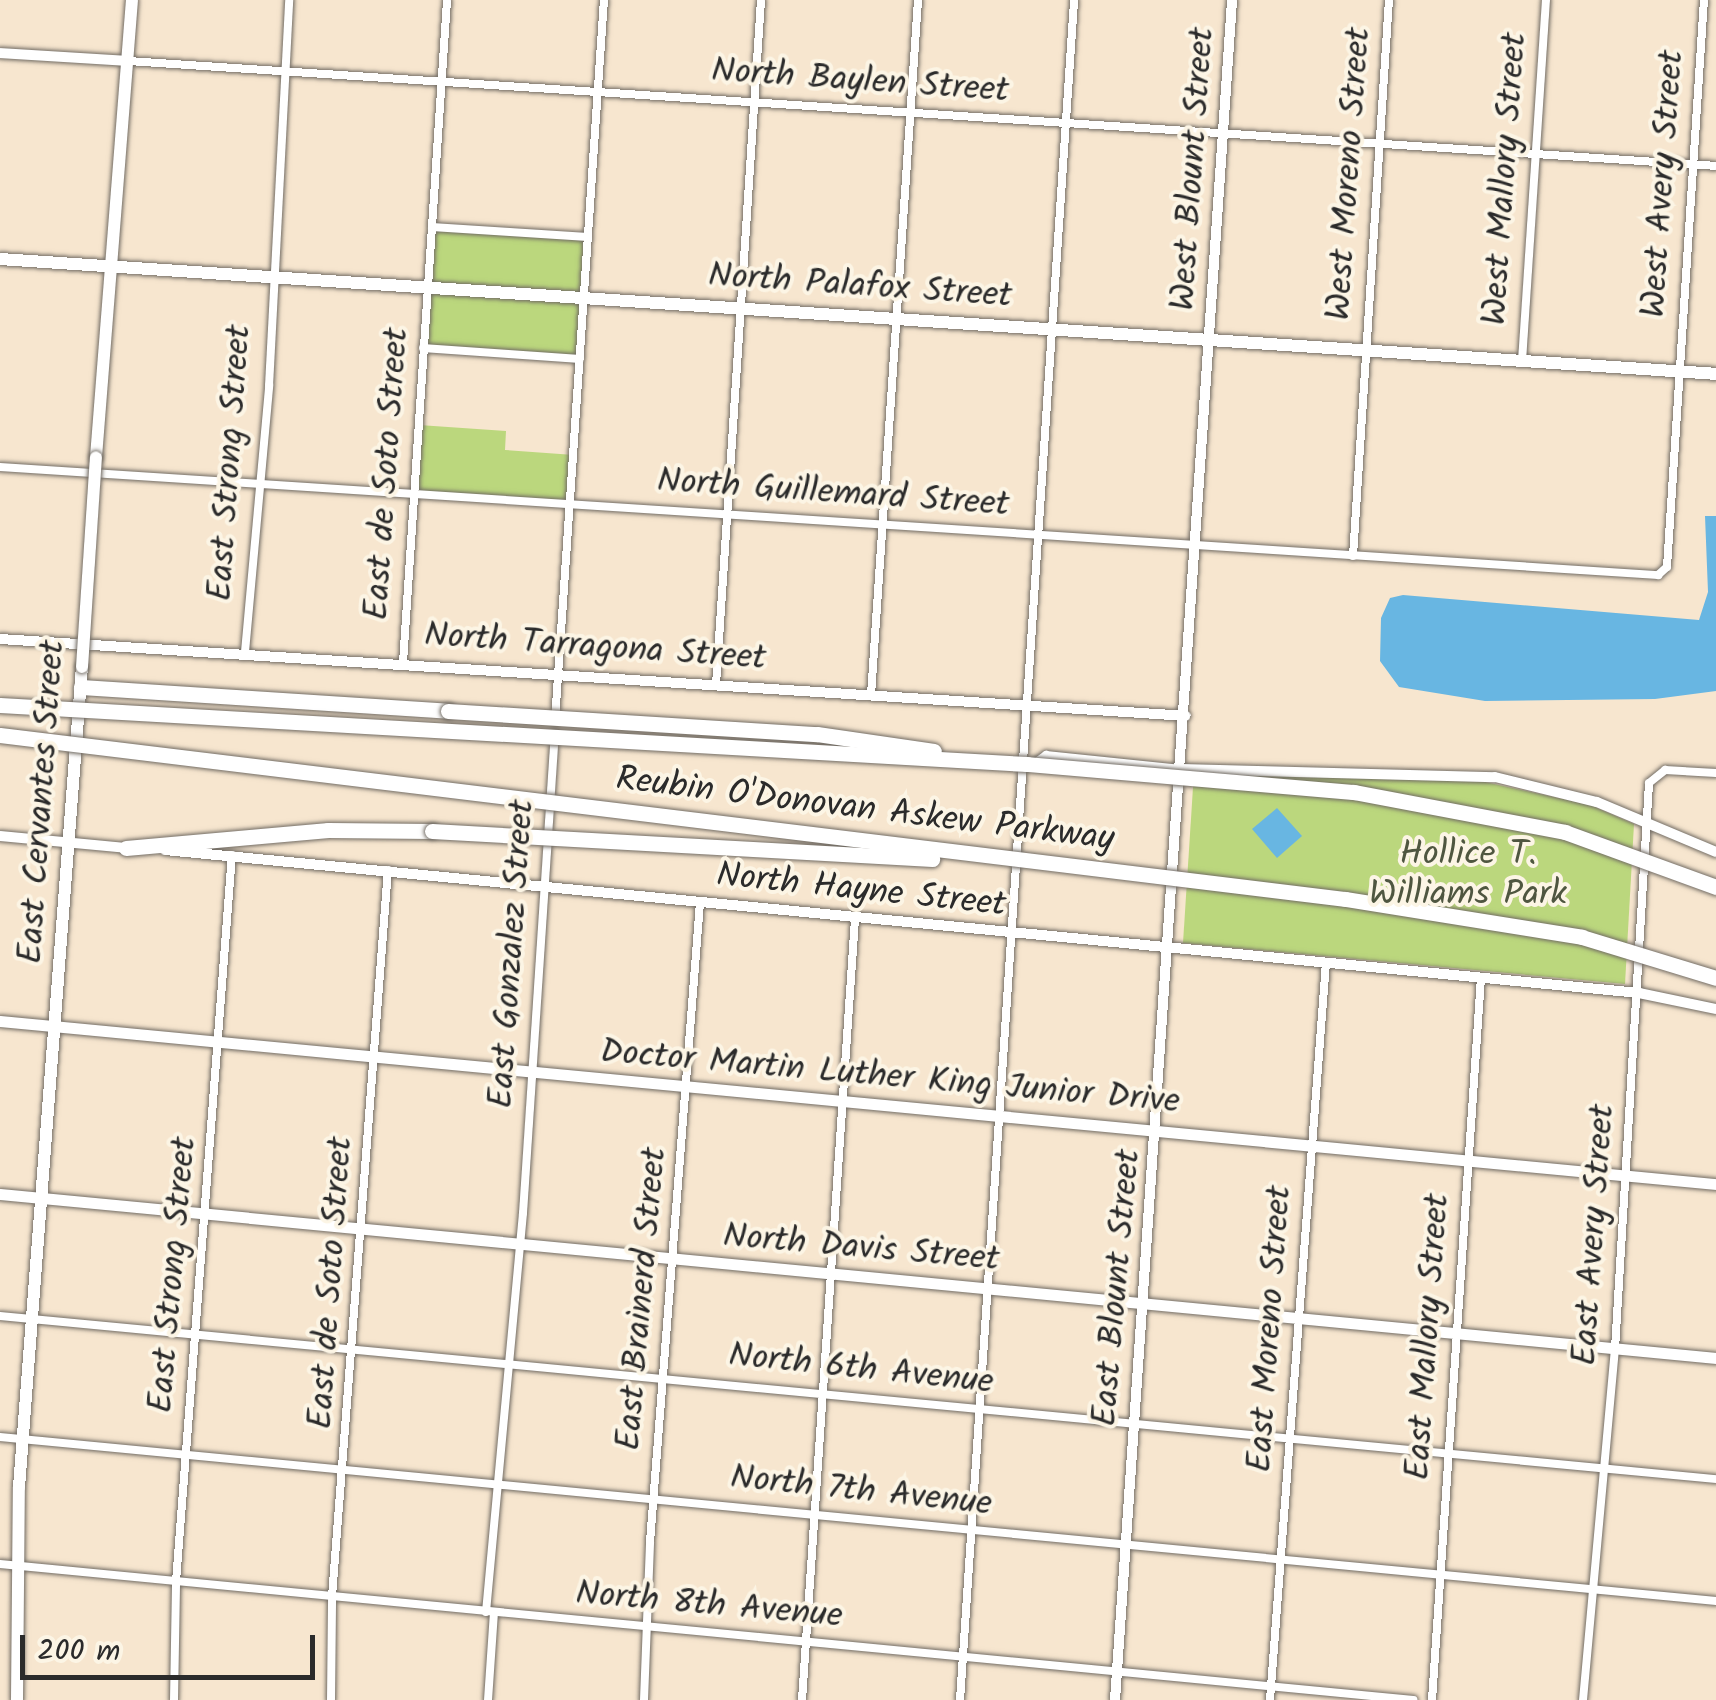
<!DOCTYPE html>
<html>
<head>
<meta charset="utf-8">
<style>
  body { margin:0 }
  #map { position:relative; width:1716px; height:1700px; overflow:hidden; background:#f7e6cf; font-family:Kalam,sans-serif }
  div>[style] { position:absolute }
  .green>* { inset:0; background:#bbd77d }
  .water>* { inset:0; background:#68b6e2 }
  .roads { filter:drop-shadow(0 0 2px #726c64) drop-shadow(0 0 2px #726c64) }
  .minor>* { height:8px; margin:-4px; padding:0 4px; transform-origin:4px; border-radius:4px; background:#fff }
  .tertiary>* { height:10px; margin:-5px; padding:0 5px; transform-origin:5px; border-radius:5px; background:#fff }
  .secondary>* { height:11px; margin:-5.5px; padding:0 5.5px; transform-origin:5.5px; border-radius:5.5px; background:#fff }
  .primary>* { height:12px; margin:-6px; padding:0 6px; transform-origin:6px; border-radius:6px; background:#fff }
  .motorway>* { height:15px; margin:-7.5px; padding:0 7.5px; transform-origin:7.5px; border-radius:7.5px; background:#fff }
  .bridges { filter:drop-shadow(0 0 2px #726c64) drop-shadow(0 0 2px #726c64) }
  .primary-bridge>* { height:12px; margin:-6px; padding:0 6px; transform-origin:6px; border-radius:6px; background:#fff }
  .motorway-bridge>* { height:15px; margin:-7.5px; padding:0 7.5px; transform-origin:7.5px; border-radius:7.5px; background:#fff }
  span { translate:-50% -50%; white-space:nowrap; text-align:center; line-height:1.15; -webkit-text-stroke:8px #fcf5e5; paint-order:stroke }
  .street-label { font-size:35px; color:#2b2b2b }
  .park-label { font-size:35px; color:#4f5640 }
  .scale { position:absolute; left:20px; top:1635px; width:295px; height:45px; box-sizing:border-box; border:5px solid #2b2b2b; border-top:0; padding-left:12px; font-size:30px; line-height:35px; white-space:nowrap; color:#2b2b2b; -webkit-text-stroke:8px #fcf5e5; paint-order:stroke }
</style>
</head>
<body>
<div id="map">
  <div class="green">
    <div style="clip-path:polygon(432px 227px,588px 237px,580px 359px,424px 348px)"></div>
    <div style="clip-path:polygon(419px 425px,506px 431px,505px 450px,574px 455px,570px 505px,414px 494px)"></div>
    <div style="clip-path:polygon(1194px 772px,1476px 780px,1590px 805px,1634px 824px,1625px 984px,1183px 943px)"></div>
  </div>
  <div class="water">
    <div style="clip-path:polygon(1705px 516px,1716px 516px,1716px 691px,1655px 699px,1485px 701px,1399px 687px,1380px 661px,1381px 618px,1390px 598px,1403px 595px,1699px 620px,1708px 592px)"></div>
    <div style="clip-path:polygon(1277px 808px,1302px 836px,1277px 858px,1252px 829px)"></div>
  </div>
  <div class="roads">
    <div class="minor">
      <div style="left:128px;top:61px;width:1591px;rotate:3.78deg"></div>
      <div style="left:432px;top:227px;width:156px;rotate:3.7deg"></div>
      <div style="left:423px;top:348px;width:157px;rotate:4deg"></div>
      <div style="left:1522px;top:361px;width:362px;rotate:-86.2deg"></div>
      <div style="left:0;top:467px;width:1662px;rotate:3.73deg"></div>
      <div style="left:1658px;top:575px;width:12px;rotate:-42deg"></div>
      <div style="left:1667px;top:567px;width:568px;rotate:-86.27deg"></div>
      <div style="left:1353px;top:556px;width:557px;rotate:-86.3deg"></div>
      <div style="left:245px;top:652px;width:267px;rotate:-84.8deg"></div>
      <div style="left:269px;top:386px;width:387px;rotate:-87deg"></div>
      <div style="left:403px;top:663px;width:664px;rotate:-86.2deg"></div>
      <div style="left:716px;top:685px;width:686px;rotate:-86.24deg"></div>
      <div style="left:871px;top:695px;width:697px;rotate:-86.13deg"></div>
      <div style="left:555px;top:720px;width:722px;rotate:-86.11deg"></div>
      <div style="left:1035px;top:763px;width:14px;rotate:-36deg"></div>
      <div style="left:1046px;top:755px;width:136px;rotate:5.9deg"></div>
      <div style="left:0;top:1316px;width:1724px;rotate:5.43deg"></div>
      <div style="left:0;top:1437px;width:1724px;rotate:5.46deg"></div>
      <div style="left:0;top:1564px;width:1420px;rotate:5.5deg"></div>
      <div style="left:486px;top:1612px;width:401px;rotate:-84.7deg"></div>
      <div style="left:523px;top:1213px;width:480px;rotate:-86.2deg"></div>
      <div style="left:174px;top:1700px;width:118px;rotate:-89deg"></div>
      <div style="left:176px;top:1582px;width:729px;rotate:-85.6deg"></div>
      <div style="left:331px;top:1700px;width:103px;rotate:-89.4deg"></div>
      <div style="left:332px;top:1597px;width:729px;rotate:-85.6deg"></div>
      <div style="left:488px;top:1700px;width:87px;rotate:-86.1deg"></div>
      <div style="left:644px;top:1700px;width:158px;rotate:-87.8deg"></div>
      <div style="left:650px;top:1542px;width:641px;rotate:-85.53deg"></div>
      <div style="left:802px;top:1700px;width:784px;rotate:-86.12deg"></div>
      <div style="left:960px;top:1700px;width:1704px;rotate:-86.16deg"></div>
      <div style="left:1270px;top:1700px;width:740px;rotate:-85.66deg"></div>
      <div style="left:1432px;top:1700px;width:725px;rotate:-86.12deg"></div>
      <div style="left:1583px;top:1700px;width:352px;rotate:-84.8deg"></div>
      <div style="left:1615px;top:1349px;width:567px;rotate:-86.56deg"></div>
      <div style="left:1649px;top:783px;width:21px;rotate:-39deg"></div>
      <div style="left:1665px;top:770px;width:51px;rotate:3.4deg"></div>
    </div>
    <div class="tertiary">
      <div style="left:0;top:53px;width:128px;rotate:3.6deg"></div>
      <div style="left:0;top:639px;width:1188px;rotate:3.71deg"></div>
      <div style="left:1181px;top:769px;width:314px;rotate:1.5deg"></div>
      <div style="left:1495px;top:777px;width:105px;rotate:13.8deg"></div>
      <div style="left:1597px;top:802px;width:129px;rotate:22.8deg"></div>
      <div style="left:0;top:836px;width:129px;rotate:5.4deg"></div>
      <div style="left:165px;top:850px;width:1481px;rotate:5.54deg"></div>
      <div style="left:1639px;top:993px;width:79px;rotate:11.7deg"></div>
      <div style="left:1115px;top:1700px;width:1704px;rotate:-86.06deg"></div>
    </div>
    <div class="secondary">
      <div style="left:0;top:1021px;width:1724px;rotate:5.43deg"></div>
      <div style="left:0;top:1194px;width:1724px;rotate:5.46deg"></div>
    </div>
    <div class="primary">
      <div style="left:0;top:259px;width:1720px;rotate:3.83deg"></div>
      <div style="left:96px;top:457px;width:458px;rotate:-85.5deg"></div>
      <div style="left:17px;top:1700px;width:213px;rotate:-89.5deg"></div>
      <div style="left:19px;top:1487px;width:822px;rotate:-85.61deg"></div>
    </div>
    <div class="motorway">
      <div style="left:81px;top:687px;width:368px;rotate:3.7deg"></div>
      <div style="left:126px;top:848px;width:203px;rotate:-5.1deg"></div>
      <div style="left:328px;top:830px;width:104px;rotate:0.6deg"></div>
    </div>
  </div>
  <div class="bridges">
    <div class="primary-bridge">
      <div style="left:82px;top:667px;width:210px;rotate:-86.2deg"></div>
    </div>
    <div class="motorway-bridge">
      <div style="left:0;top:705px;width:1029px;rotate:3.29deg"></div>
      <div style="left:1027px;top:764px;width:328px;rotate:4.9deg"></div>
      <div style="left:1354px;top:792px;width:215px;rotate:10.7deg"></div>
      <div style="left:1565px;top:832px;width:161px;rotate:20deg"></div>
      <div style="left:448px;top:711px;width:370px;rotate:3.6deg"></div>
      <div style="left:817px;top:734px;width:118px;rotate:8.3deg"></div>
      <div style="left:0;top:735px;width:1356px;rotate:6.95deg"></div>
      <div style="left:1346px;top:899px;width:239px;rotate:9.1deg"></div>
      <div style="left:1582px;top:937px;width:140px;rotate:17deg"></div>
      <div style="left:432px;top:831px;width:501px;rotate:3.21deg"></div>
    </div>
  </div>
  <div class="street-label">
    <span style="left:860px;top:82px;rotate:4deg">North Baylen Street</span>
    <span style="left:1194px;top:169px;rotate:-86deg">West Blount Street</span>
    <span style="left:1350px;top:174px;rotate:-86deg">West Moreno Street</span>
    <span style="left:1506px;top:179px;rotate:-86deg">West Mallory Street</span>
    <span style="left:1664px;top:184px;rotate:-86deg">West Avery Street</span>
    <span style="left:860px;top:287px;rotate:4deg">North Palafox Street</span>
    <span style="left:231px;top:463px;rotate:-86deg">East Strong Street</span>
    <span style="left:388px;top:474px;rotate:-86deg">East de Soto Street</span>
    <span style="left:833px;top:494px;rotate:4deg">North Guillemard Street</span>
    <span style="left:595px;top:648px;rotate:4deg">North Tarragona Street</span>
    <span style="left:43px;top:802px;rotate:-86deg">East Cervantes Street</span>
    <span style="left:865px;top:810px;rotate:7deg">Reubin O'Donovan Askew Parkway</span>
    <span style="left:861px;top:891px;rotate:6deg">North Hayne Street</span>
    <span style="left:513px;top:954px;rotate:-86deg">East Gonzalez Street</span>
    <span style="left:890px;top:1078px;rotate:5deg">Doctor Martin Luther King Junior Drive</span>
    <span style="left:1595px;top:1235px;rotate:-86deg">East Avery Street</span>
    <span style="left:861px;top:1249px;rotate:5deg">North Davis Street</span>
    <span style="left:174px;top:1275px;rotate:-85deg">East Strong Street</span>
    <span style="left:332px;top:1283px;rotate:-86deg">East de Soto Street</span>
    <span style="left:1118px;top:1288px;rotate:-85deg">East Blount Street</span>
    <span style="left:643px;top:1299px;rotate:-85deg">East Brainerd Street</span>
    <span style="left:1271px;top:1329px;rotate:-86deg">East Moreno Street</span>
    <span style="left:1429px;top:1337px;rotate:-86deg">East Mallory Street</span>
    <span style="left:861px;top:1370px;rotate:6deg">North 6th Avenue</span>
    <span style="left:861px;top:1492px;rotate:6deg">North 7th Avenue</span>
    <span style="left:709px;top:1606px;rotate:5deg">North 8th Avenue</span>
  </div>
  <div class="park-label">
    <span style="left:1468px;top:875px">Hollice T.<br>Williams Park</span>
  </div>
  <div class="scale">200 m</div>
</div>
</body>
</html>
